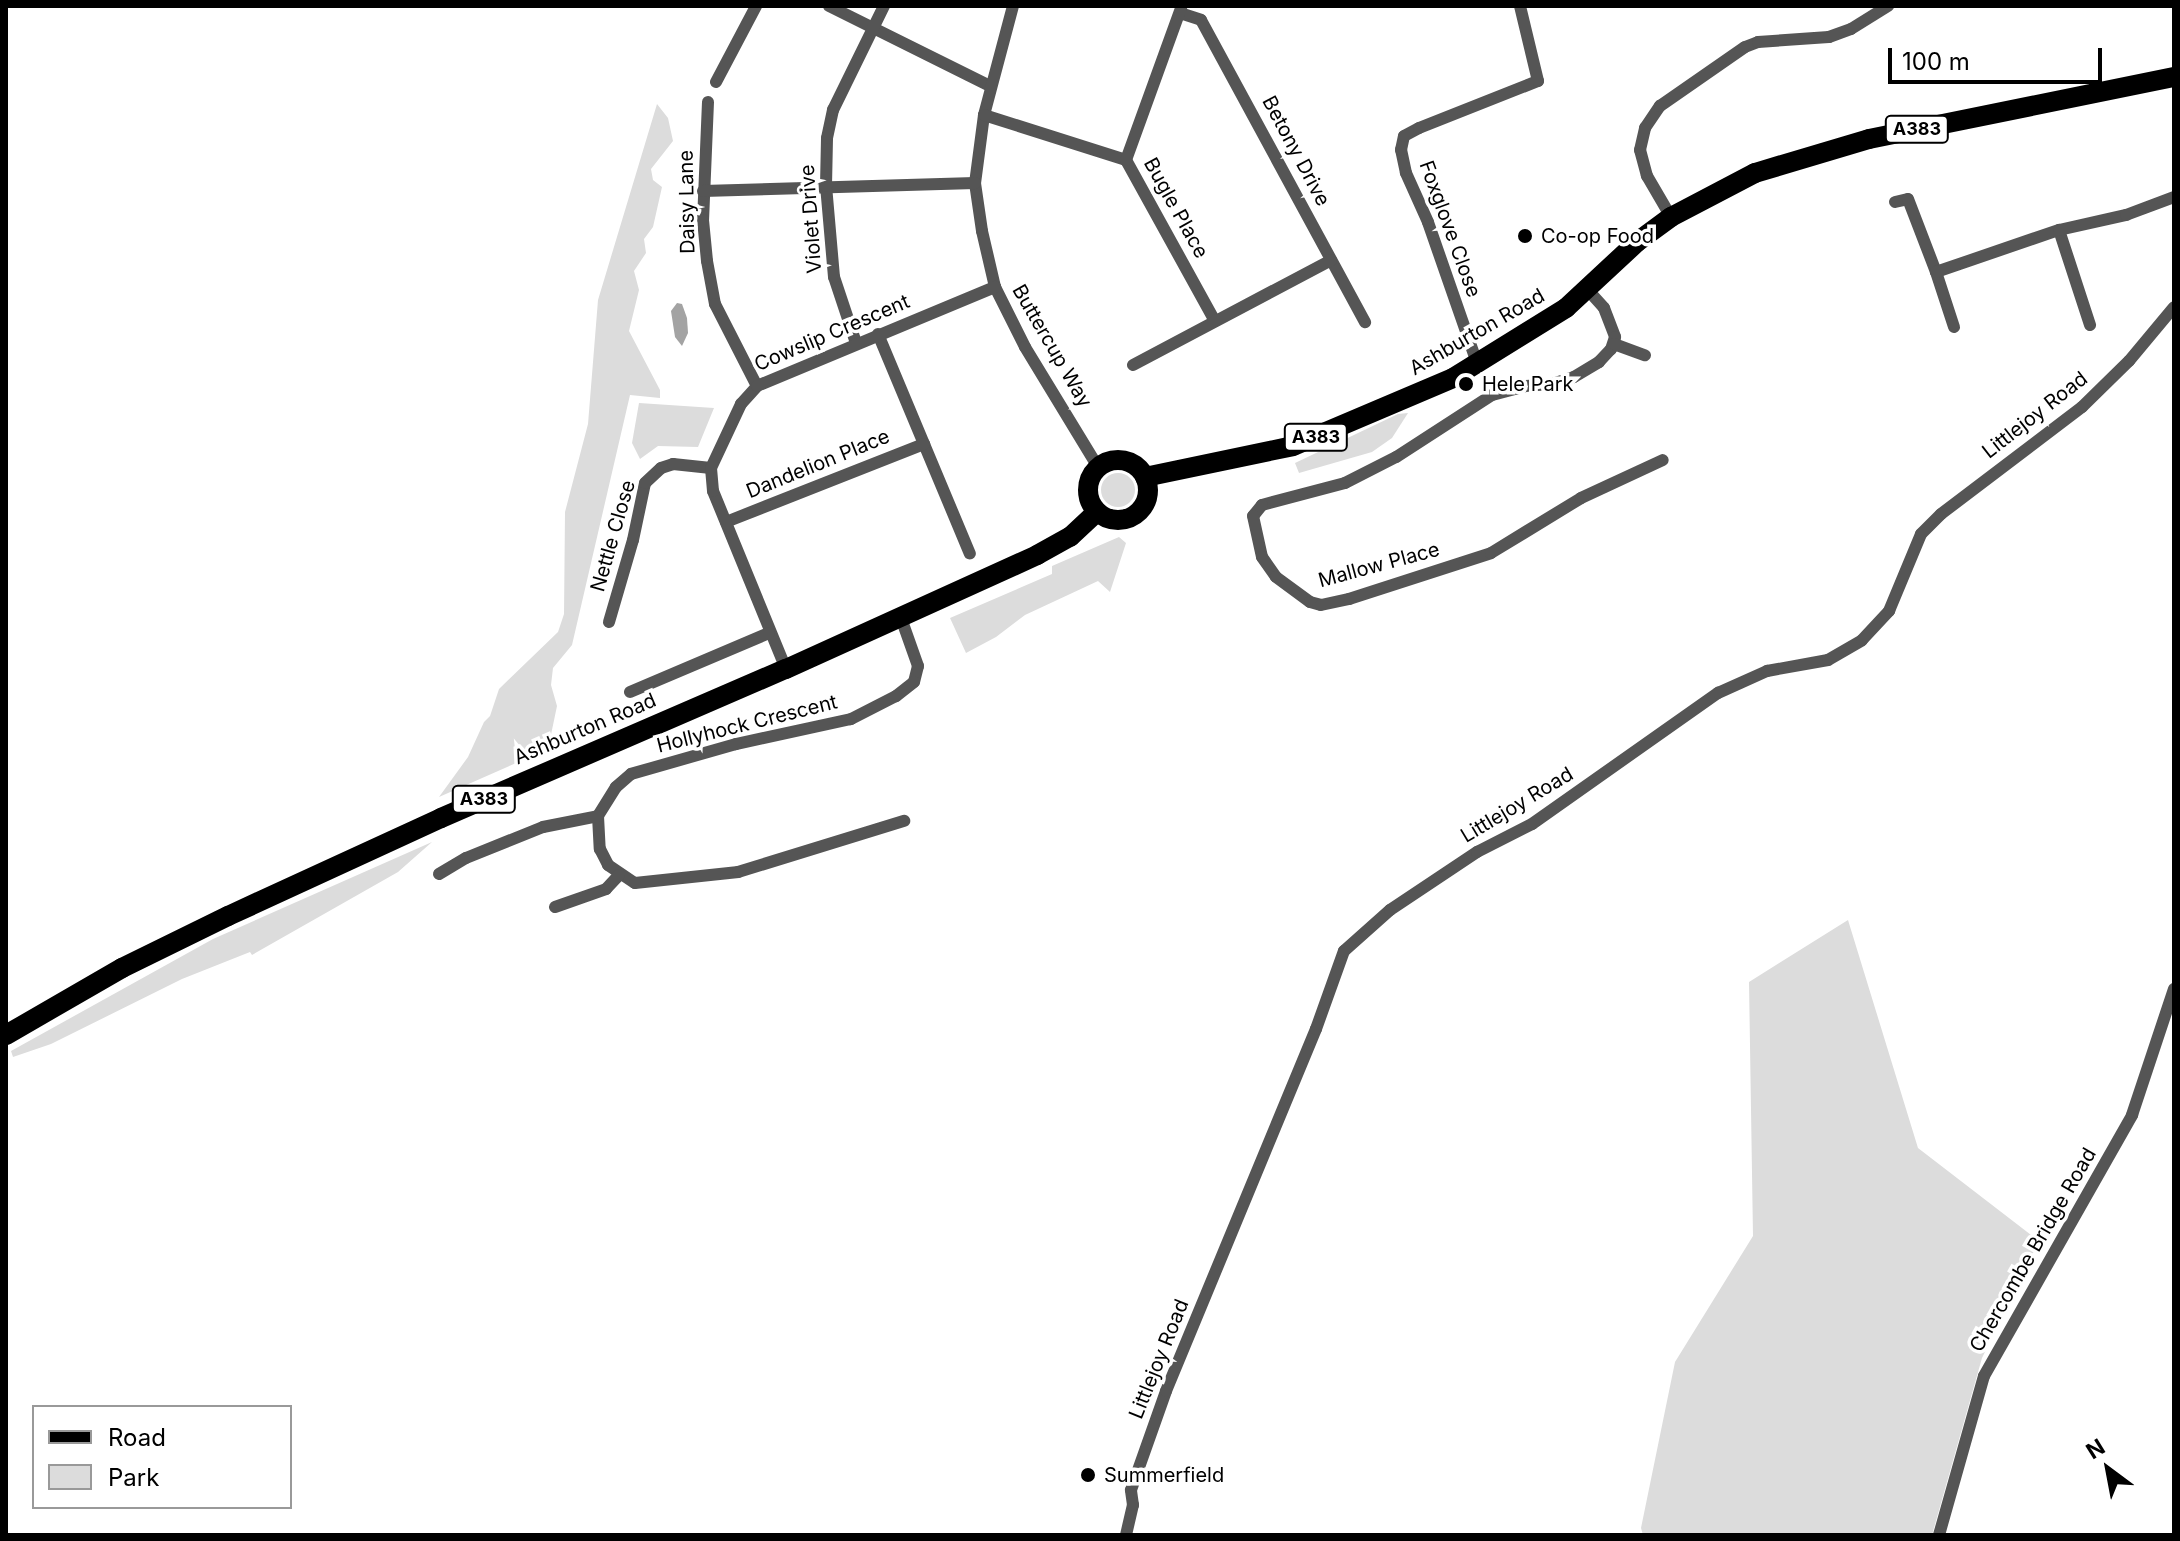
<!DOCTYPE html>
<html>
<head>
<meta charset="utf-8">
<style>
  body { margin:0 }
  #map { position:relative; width:2180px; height:1541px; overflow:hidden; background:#fff; font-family:Inter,sans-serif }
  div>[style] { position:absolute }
  .green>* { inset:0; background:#dcdcdc }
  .round { border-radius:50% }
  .water>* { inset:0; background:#a3a3a3 }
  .minor>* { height:12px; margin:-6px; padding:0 6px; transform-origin:6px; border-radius:6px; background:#555 }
  .primary>* { height:20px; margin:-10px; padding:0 10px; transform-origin:10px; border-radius:10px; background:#000 }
  .primary>.ring { margin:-10px; padding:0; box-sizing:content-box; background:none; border:20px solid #000; border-radius:50% }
  .dots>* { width:22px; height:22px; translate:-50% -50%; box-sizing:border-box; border:4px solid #fff; border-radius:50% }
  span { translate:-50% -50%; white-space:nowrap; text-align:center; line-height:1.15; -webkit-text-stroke:7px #fff; paint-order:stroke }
  .shield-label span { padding:2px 6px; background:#fff; border:2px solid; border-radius:6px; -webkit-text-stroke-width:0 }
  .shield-label { font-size:18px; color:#000; font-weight:700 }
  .street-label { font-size:20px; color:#000 }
  .poi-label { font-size:20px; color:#000 }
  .left { translate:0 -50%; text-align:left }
  .frame { position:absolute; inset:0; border:8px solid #000; pointer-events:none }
  .legend { position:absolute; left:32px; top:1405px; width:260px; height:104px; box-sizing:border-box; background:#fff; border:2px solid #999; margin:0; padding:10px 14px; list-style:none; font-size:24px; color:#000 }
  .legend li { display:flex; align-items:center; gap:16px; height:40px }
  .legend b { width:40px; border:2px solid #999 }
  .north { position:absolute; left:2068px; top:1429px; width:80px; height:80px; -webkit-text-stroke:6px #fff; paint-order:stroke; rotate:328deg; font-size:22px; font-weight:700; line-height:32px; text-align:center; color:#000 }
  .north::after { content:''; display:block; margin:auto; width:28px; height:36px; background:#000; clip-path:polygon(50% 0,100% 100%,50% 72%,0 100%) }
  .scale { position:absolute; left:1888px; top:48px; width:214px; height:36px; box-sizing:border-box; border:4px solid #000; border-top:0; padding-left:10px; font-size:24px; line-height:28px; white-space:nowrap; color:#000; -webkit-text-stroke:6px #fff; paint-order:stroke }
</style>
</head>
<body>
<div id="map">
  <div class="green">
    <div style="clip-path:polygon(657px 104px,668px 118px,673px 141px,651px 169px,653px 180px,662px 187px,653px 227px,644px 239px,646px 253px,634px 271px,639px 290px,629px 331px,660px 390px,660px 398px,630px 395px,572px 645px,553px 668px,551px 685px,557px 706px,548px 749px,439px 797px,468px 757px,484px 722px,490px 716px,499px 689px,558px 632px,564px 614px,565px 512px,588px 424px,598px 300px)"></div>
    <div style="clip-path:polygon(639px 403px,714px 408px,698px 447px,658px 446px,640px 459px,632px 443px)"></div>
    <div style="clip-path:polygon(1408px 413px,1392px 438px,1372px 452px,1299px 473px,1295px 463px,1398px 414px)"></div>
    <div class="round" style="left:1101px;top:473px;width:34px;height:34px"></div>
    <div style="clip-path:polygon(1119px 537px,1126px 543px,1110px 592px,1098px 581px,1025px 615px,996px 637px,966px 653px,950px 618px,1052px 574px,1052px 566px)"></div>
    <div style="clip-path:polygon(432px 842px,398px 872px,252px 955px,250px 952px,182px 979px,51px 1044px,13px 1057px,11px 1051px,213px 939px)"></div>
    <div style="clip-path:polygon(1848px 920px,1918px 1148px,2039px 1241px,1982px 1358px,1932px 1535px,1643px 1535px,1641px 1528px,1675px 1362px,1753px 1236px,1749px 982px)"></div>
  </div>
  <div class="water">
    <div style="clip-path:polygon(677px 303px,682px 304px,687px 318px,688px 333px,682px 346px,675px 337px,671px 311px)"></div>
  </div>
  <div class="minor">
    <div style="left:829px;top:6px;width:180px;rotate:26.4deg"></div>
    <div style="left:1013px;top:6px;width:113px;rotate:104.9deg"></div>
    <div style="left:984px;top:115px;width:69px;rotate:97.5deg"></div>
    <div style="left:975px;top:183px;width:49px;rotate:81.7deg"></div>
    <div style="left:982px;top:231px;width:57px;rotate:76.9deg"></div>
    <div style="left:995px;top:287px;width:67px;rotate:63.4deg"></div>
    <div style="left:1025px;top:347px;width:140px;rotate:58.7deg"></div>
    <div style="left:1180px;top:13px;width:22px;rotate:18deg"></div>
    <div style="left:1201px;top:20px;width:344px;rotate:61.5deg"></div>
    <div style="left:716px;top:82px;width:86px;rotate:-62.2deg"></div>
    <div style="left:708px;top:102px;width:118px;rotate:92.4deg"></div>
    <div style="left:703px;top:220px;width:41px;rotate:84.4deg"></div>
    <div style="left:707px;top:261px;width:44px;rotate:79.5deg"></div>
    <div style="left:715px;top:304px;width:92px;rotate:62.9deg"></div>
    <div style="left:984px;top:115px;width:149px;rotate:17.6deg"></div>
    <div style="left:1126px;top:160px;width:184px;rotate:61.1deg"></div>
    <div style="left:1126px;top:160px;width:162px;rotate:-70.1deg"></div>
    <div style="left:703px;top:191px;width:272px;rotate:-1.7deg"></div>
    <div style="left:1895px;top:202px;width:13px;rotate:-13deg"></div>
    <div style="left:1908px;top:199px;width:78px;rotate:69deg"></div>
    <div style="left:1671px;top:217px;width:48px;rotate:-120.3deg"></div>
    <div style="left:1647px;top:176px;width:27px;rotate:-105deg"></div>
    <div style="left:1640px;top:150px;width:23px;rotate:-77deg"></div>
    <div style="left:1645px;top:128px;width:27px;rotate:-56deg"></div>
    <div style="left:1660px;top:106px;width:103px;rotate:-34.8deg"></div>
    <div style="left:1745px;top:47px;width:14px;rotate:-21deg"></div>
    <div style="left:1758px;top:42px;width:71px;rotate:-4deg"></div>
    <div style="left:1829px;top:37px;width:23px;rotate:-20deg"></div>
    <div style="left:1851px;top:29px;width:44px;rotate:-31.9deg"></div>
    <div style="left:2059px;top:230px;width:100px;rotate:71.9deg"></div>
    <div style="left:1587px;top:289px;width:25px;rotate:48deg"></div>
    <div style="left:1604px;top:308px;width:31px;rotate:69deg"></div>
    <div style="left:1615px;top:337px;width:13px;rotate:108deg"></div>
    <div style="left:1611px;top:349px;width:18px;rotate:133deg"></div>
    <div style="left:1599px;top:362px;width:29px;rotate:149deg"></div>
    <div style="left:1574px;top:377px;width:22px;rotate:162deg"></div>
    <div style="left:1553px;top:384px;width:27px;rotate:176deg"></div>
    <div style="left:1526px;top:386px;width:35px;rotate:165deg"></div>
    <div style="left:1492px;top:395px;width:114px;rotate:147.1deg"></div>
    <div style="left:1396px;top:457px;width:57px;rotate:153deg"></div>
    <div style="left:1345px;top:483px;width:86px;rotate:165.2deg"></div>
    <div style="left:1262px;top:505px;width:14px;rotate:129deg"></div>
    <div style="left:1253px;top:516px;width:42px;rotate:77.6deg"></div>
    <div style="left:1262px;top:557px;width:24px;rotate:55deg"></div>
    <div style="left:1276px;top:577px;width:42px;rotate:36.3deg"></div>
    <div style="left:1310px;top:602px;width:11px;rotate:15deg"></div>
    <div style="left:1321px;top:605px;width:29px;rotate:-12deg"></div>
    <div style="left:1349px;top:599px;width:149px;rotate:-17.9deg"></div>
    <div style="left:1491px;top:553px;width:105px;rotate:-31.4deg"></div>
    <div style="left:1581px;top:498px;width:90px;rotate:-24.9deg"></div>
    <div style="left:1954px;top:327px;width:58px;rotate:-108.1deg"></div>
    <div style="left:1936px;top:272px;width:130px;rotate:-18.9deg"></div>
    <div style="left:2059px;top:230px;width:69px;rotate:-12.6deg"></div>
    <div style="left:2126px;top:215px;width:51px;rotate:-20.6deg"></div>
    <div style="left:878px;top:334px;width:238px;rotate:67.3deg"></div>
    <div style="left:856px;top:343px;width:70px;rotate:-108.4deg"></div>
    <div style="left:834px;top:277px;width:91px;rotate:-95deg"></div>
    <div style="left:826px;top:186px;width:48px;rotate:-88.8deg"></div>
    <div style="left:827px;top:138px;width:29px;rotate:-78deg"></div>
    <div style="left:833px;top:110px;width:116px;rotate:-63.9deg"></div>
    <div style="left:1614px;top:344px;width:33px;rotate:20deg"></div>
    <div style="left:1477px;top:363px;width:149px;rotate:-109.2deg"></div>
    <div style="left:1428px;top:222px;width:54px;rotate:-114.2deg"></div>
    <div style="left:1406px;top:173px;width:24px;rotate:-102deg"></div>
    <div style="left:1401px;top:150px;width:14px;rotate:-78deg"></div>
    <div style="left:1404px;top:136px;width:17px;rotate:-28deg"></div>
    <div style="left:1419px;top:128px;width:128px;rotate:-21.6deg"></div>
    <div style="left:1538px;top:81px;width:77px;rotate:-103.5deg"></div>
    <div style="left:1133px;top:365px;width:224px;rotate:-27.9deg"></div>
    <div style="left:726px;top:522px;width:213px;rotate:-21.5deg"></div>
    <div style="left:901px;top:618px;width:51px;rotate:70.5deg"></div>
    <div style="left:918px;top:666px;width:16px;rotate:104deg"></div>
    <div style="left:914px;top:682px;width:23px;rotate:142deg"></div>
    <div style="left:896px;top:696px;width:51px;rotate:152.9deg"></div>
    <div style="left:851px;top:719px;width:118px;rotate:167.7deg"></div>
    <div style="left:736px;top:744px;width:109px;rotate:164.1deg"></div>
    <div style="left:631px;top:774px;width:20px;rotate:139deg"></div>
    <div style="left:616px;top:787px;width:34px;rotate:122deg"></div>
    <div style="left:598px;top:816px;width:33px;rotate:87deg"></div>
    <div style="left:600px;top:849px;width:18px;rotate:63deg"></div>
    <div style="left:608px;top:865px;width:32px;rotate:34deg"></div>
    <div style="left:635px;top:883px;width:104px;rotate:-6.1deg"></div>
    <div style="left:738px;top:872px;width:174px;rotate:-17.1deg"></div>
    <div style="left:609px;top:622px;width:85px;rotate:-73.7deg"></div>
    <div style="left:633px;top:540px;width:58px;rotate:-78.1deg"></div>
    <div style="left:645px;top:483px;width:22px;rotate:-43deg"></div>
    <div style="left:661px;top:468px;width:13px;rotate:-18deg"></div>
    <div style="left:673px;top:464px;width:38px;rotate:6deg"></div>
    <div style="left:786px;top:669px;width:192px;rotate:-112.3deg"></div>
    <div style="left:713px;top:491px;width:23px;rotate:-95deg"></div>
    <div style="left:711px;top:468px;width:71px;rotate:-64.9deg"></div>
    <div style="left:741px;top:404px;width:24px;rotate:-48deg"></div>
    <div style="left:757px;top:386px;width:258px;rotate:-22.6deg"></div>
    <div style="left:630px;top:692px;width:151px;rotate:-23deg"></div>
    <div style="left:439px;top:874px;width:31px;rotate:-31deg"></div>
    <div style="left:466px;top:858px;width:83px;rotate:-21.9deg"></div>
    <div style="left:543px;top:827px;width:56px;rotate:-11.3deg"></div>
    <div style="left:555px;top:907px;width:54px;rotate:-19.4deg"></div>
    <div style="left:606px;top:889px;width:19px;rotate:-47deg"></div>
    <div style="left:1126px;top:1535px;width:31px;rotate:-77deg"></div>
    <div style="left:1133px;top:1505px;width:15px;rotate:-98deg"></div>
    <div style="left:1131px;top:1490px;width:105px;rotate:-70.5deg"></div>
    <div style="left:1166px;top:1391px;width:392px;rotate:-67.5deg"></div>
    <div style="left:1316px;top:1029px;width:83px;rotate:-70.3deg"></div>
    <div style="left:1344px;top:951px;width:62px;rotate:-41.7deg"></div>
    <div style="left:1390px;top:910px;width:105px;rotate:-33.7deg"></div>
    <div style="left:1477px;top:852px;width:62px;rotate:-27deg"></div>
    <div style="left:1532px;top:824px;width:228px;rotate:-35.2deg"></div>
    <div style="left:1718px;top:693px;width:54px;rotate:-24.2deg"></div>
    <div style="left:1767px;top:671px;width:62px;rotate:-10.2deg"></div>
    <div style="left:1828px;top:660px;width:39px;rotate:-30deg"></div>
    <div style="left:1862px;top:640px;width:40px;rotate:-47deg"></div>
    <div style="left:1889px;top:611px;width:83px;rotate:-67.4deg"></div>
    <div style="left:1921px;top:534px;width:28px;rotate:-45deg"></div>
    <div style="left:1941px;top:514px;width:177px;rotate:-37.2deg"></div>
    <div style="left:2082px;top:407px;width:66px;rotate:-44.4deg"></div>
    <div style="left:2129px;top:361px;width:70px;rotate:-50.2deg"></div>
    <div style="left:1939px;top:1535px;width:165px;rotate:-74.2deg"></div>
    <div style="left:1984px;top:1376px;width:300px;rotate:-60.4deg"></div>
    <div style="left:2132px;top:1115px;width:133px;rotate:-71.6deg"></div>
  </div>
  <div class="primary">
    <div class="ring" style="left:1088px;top:460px;width:40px;height:40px"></div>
    <div style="left:1145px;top:477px;width:151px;rotate:-11.8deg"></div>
    <div style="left:1293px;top:446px;width:174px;rotate:-23deg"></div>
    <div style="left:1453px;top:378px;width:133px;rotate:-31.8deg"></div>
    <div style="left:1566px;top:308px;width:97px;rotate:-42.9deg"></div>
    <div style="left:1637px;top:242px;width:42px;rotate:-36.3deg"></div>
    <div style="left:1671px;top:217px;width:95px;rotate:-27.6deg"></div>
    <div style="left:1755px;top:173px;width:119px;rotate:-16.6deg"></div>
    <div style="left:1869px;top:139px;width:311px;rotate:-11.5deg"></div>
    <div style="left:6px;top:1035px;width:134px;rotate:-30deg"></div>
    <div style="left:122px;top:968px;width:118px;rotate:-26.1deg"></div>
    <div style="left:228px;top:916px;width:234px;rotate:-24.7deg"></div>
    <div style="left:441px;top:818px;width:376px;rotate:-23.4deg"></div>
    <div style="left:786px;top:669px;width:276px;rotate:-24.4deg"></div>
    <div style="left:1037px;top:555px;width:38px;rotate:-29deg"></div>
    <div style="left:1070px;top:537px;width:37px;rotate:-43deg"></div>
  </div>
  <div class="dots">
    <div style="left:1525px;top:236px;background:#000"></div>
    <div style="left:1466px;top:384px;background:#000"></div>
    <div style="left:1088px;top:1475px;background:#000"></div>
  </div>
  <div class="shield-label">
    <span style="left:1917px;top:129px">A383</span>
    <span style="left:1316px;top:437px">A383</span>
    <span style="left:484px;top:799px">A383</span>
  </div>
  <div class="street-label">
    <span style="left:1296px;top:151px;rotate:62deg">Betony Drive</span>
    <span style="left:687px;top:202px;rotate:-91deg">Daisy Lane</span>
    <span style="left:1176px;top:208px;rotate:61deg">Bugle Place</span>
    <span style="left:811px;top:219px;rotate:-94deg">Violet Drive</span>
    <span style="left:1450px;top:229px;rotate:70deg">Foxglove Close</span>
    <span style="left:1477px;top:332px;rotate:-30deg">Ashburton Road</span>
    <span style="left:832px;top:333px;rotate:-23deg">Cowslip Crescent</span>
    <span style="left:1052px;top:346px;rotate:60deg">Buttercup Way</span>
    <span style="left:2035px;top:415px;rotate:-38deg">Littlejoy Road</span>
    <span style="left:818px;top:464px;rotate:-22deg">Dandelion Place</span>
    <span style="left:613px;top:536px;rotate:-74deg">Nettle Close</span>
    <span style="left:1379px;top:565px;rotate:-15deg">Mallow Place</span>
    <span style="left:747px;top:724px;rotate:-14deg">Hollyhock Crescent</span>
    <span style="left:585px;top:729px;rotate:-23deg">Ashburton Road</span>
    <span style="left:1517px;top:805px;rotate:-31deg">Littlejoy Road</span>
    <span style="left:2033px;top:1250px;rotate:-60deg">Chercombe Bridge Road</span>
    <span style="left:1159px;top:1359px;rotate:-68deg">Littlejoy Road</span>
  </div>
  <div class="poi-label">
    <span class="left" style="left:1541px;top:236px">Co-op Food</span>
    <span class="left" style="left:1482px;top:384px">Hele Park</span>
    <span class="left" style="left:1104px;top:1475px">Summerfield</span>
  </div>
  <div class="frame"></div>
  <ul class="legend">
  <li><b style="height:10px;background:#000"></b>Road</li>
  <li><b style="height:22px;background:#dcdcdc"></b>Park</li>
  </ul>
  <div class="north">N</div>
  <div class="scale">100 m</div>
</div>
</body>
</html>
